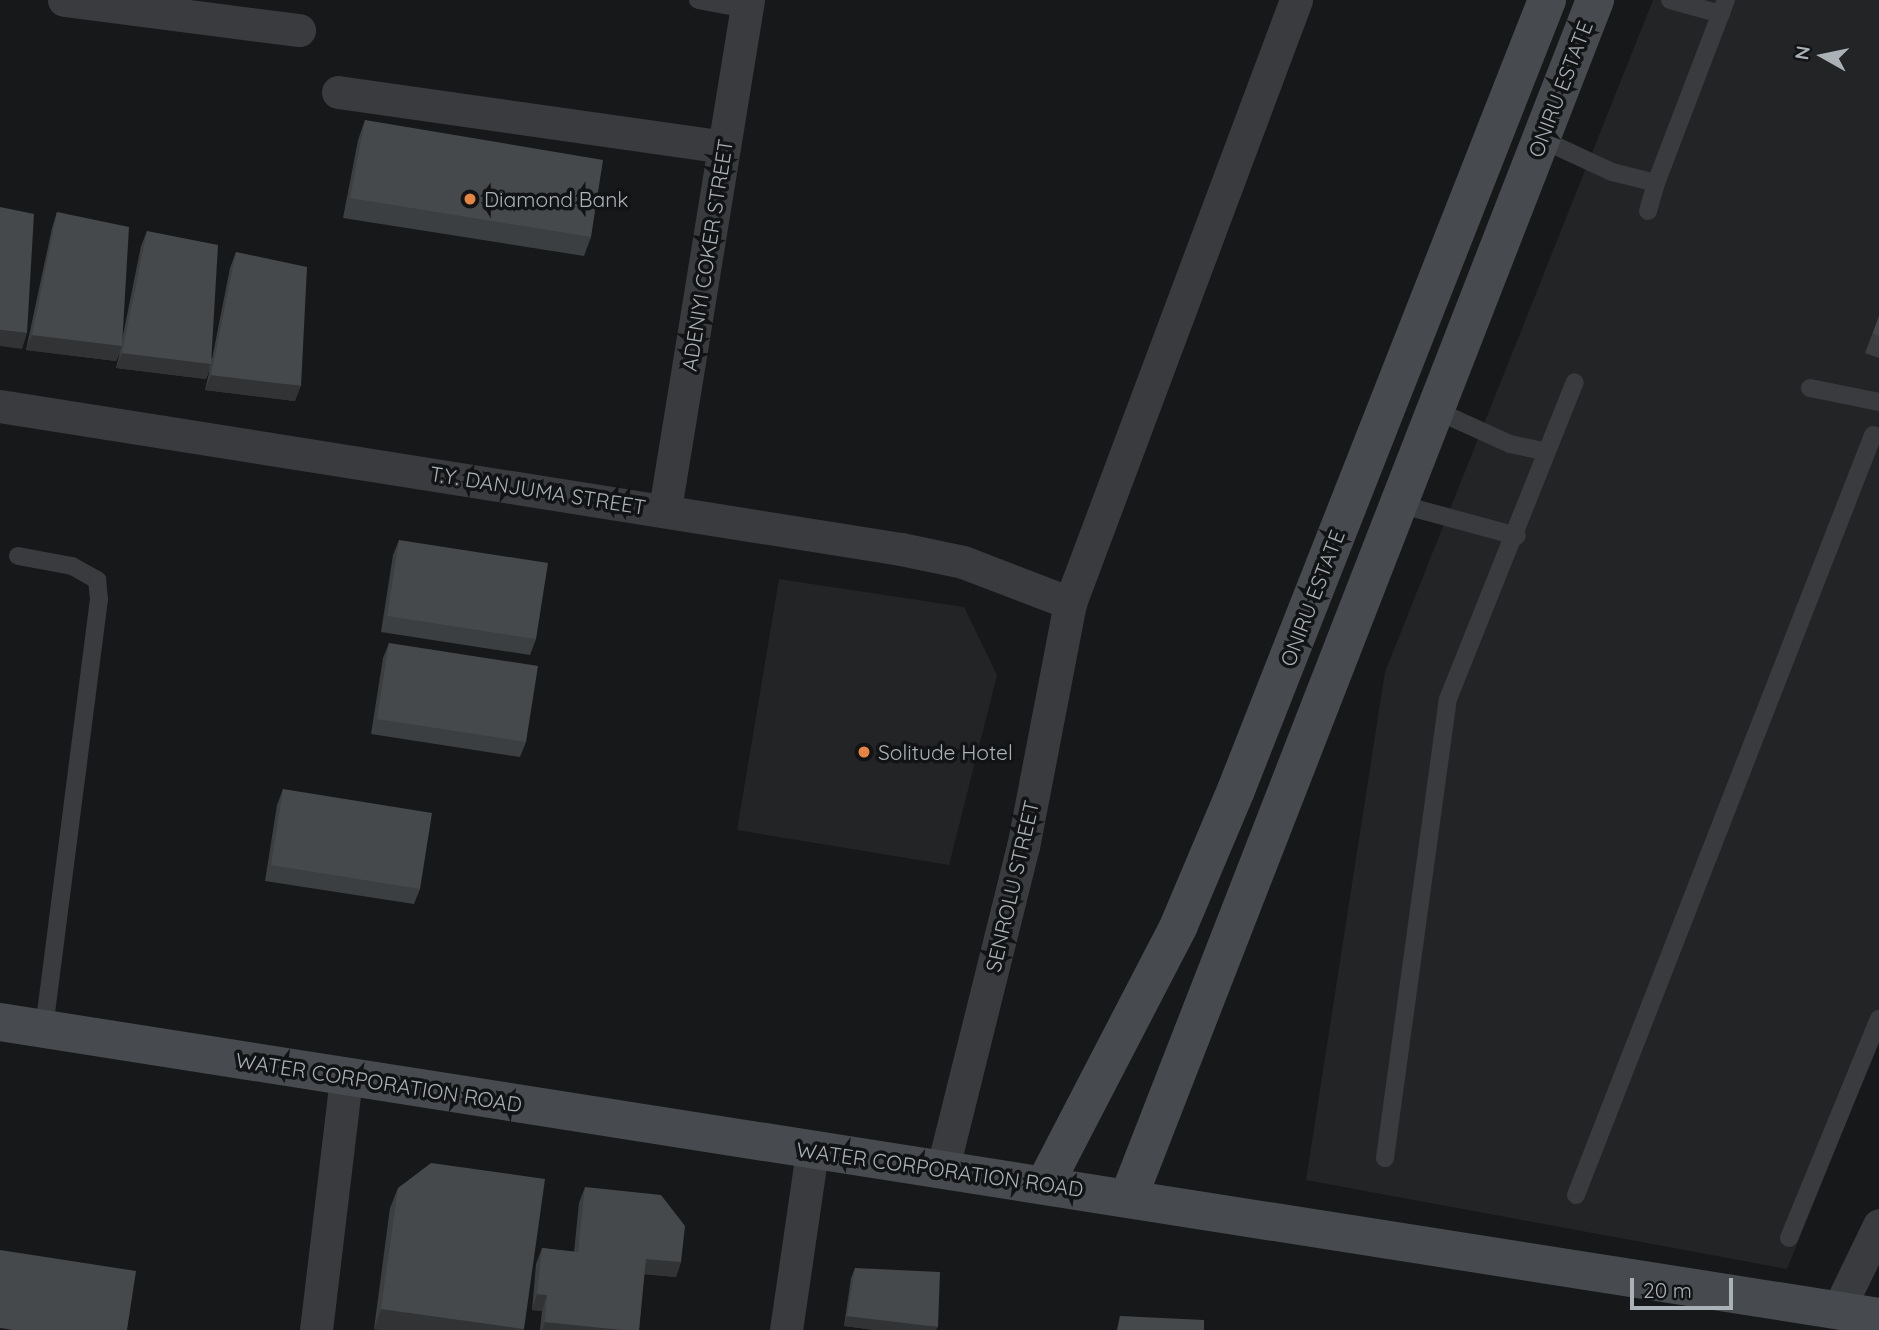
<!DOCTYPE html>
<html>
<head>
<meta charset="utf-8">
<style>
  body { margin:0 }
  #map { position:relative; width:1879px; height:1330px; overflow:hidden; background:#171819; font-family:Quicksand,sans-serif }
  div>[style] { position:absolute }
  .built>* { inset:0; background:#232426 }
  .lane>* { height:18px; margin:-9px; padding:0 9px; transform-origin:9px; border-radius:9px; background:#393b3e }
  .street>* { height:33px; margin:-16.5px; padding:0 16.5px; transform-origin:16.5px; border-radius:16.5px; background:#393b3e }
  .secondary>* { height:38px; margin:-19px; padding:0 19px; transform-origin:19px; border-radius:19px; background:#474a4e }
  .wall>* { inset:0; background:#3c3f41 }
  .shaded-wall>* { inset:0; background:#313335 }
  .building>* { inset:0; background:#46494c }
  .dots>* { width:19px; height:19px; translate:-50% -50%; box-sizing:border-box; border:4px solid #121314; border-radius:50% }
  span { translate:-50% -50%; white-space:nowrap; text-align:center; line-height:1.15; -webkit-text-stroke:7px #121314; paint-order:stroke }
  .street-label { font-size:21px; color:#aab2b8 }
  .poi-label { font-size:21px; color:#aab2b8 }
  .left { translate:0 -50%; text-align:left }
  .north { position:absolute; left:1788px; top:21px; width:70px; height:70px; -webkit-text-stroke:5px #121314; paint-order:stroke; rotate:279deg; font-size:19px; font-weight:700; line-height:28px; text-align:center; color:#aab2b8 }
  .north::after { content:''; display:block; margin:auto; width:24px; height:32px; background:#aab2b8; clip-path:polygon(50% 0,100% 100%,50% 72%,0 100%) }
  .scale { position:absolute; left:1630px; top:1278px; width:103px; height:32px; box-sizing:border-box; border:4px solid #aab2b8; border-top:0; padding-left:9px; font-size:21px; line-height:24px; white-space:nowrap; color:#aab2b8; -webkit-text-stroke:5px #121314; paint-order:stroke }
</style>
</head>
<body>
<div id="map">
  <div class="built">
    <div style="clip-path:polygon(1653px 0,1879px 0,1879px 1042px,1787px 1269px,1306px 1180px,1385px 672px)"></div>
    <div style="clip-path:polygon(779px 579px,964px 607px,997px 675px,949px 865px,737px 830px)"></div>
  </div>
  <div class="lane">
    <div style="left:698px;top:0;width:50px;rotate:10.4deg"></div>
    <div style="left:1670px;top:0;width:53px;rotate:15.4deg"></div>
    <div style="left:1541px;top:139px;width:78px;rotate:24.9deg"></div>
    <div style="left:1612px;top:172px;width:45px;rotate:14deg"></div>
    <div style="left:1656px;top:183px;width:196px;rotate:-69.1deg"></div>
    <div style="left:1648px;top:211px;width:29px;rotate:-74deg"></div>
    <div style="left:1810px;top:388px;width:70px;rotate:11.5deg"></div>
    <div style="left:1435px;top:410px;width:82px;rotate:24.4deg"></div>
    <div style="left:1510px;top:444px;width:35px;rotate:12deg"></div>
    <div style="left:1399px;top:504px;width:122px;rotate:15.2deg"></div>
    <div style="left:18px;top:556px;width:55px;rotate:10.5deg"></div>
    <div style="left:72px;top:566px;width:29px;rotate:29deg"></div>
    <div style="left:97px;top:580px;width:19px;rotate:84deg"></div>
    <div style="left:99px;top:599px;width:433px;rotate:97.3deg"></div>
    <div style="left:1385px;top:1158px;width:463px;rotate:-82.2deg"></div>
    <div style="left:1448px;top:699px;width:341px;rotate:-68.2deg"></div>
    <div style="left:1576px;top:1195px;width:816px;rotate:-68.65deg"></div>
    <div style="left:1789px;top:1238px;width:237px;rotate:-67.7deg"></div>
  </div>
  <div class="street">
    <div style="left:64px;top:0;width:237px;rotate:7.3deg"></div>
    <div style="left:338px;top:92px;width:390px;rotate:8.1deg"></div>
    <div style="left:0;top:406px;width:912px;rotate:9.02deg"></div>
    <div style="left:901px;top:549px;width:63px;rotate:11.8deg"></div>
    <div style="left:963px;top:562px;width:115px;rotate:21deg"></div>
    <div style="left:665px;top:509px;width:516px;rotate:-80.74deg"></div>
    <div style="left:943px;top:1167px;width:330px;rotate:-76deg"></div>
    <div style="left:1023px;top:847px;width:248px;rotate:-79.1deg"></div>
    <div style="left:1070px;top:603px;width:644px;rotate:-69.45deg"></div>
    <div style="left:1838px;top:1310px;width:94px;rotate:-64.2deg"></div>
    <div style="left:316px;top:1330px;width:255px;rotate:-83.2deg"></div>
    <div style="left:786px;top:1330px;width:180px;rotate:-81.7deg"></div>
  </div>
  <div class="secondary">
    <div style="left:0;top:1022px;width:1902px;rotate:8.92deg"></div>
    <div style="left:1046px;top:1182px;width:289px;rotate:-62.6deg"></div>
    <div style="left:1179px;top:925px;width:147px;rotate:-67.1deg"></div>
    <div style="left:1236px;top:790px;width:849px;rotate:-68.51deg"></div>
    <div style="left:1129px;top:1196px;width:1284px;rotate:-68.71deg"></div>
  </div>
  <div class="wall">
    <div style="clip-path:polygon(365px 120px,591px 237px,584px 256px,343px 218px,358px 140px)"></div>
    <div style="clip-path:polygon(57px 212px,122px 340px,141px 246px,147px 231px,212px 359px,230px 268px,236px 252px,295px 401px,205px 390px,210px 369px,206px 379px,116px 368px,120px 352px,116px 361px,26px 350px,52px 228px)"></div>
    <div style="clip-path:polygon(1879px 316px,1879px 358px,1865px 353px)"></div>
    <div style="clip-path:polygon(399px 540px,536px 639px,530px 655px,381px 632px,393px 555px)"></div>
    <div style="clip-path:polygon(389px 643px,526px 742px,520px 757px,371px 734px,383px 658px)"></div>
    <div style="clip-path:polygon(283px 789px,420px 889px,414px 904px,265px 881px,277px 805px)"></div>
    <div style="clip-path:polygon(585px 1187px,681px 1262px,676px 1277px,644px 1274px,639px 1330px,540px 1330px,542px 1311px,532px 1310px,536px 1264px,542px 1248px,574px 1252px,579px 1203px)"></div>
    <div style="clip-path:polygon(398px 1188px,524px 1330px,382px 1330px,374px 1329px,390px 1208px)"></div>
    <div style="clip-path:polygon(855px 1268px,936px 1330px,875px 1330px,844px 1326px,851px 1278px)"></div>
  </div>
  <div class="shaded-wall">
    <div style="clip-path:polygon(0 330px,27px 333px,22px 349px,0 346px)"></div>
    <div style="clip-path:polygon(32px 335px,122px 346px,116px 361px,26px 350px)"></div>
    <div style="clip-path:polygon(122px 353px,211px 364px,206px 379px,116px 368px)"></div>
    <div style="clip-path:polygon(211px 375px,301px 386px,295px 401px,205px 390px)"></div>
    <div style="clip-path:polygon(646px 1259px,681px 1262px,676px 1277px,640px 1274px)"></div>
    <div style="clip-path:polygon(537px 1294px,547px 1295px,542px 1311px,532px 1310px)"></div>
    <div style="clip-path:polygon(381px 1309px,524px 1329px,524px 1330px,382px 1330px,374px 1329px)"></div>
    <div style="clip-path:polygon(847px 1316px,938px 1327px,936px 1330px,875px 1330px,844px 1326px)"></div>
    <div style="clip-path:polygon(545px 1322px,623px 1330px,542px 1330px)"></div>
  </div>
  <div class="building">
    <div style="clip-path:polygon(365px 120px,603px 160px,591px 237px,350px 198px)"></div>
    <div style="clip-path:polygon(0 207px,34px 214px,27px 333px,0 330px)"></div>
    <div style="clip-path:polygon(57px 212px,129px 227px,122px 346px,32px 335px)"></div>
    <div style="clip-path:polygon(147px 231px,218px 245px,211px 364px,122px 353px)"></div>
    <div style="clip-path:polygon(236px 252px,307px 267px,301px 386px,211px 375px)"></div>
    <div style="clip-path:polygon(1879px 316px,1879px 336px,1873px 333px)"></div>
    <div style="clip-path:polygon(399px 540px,548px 563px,536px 639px,387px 616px)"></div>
    <div style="clip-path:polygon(389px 643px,538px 666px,526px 742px,377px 719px)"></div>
    <div style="clip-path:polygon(283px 789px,432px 813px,420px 889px,271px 865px)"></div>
    <div style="clip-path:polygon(431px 1163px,545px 1179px,524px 1329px,381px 1309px,398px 1188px)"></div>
    <div style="clip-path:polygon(585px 1187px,661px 1195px,685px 1226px,681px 1262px,646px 1259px,639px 1330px,623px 1330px,545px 1322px,547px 1295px,537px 1294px,542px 1248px,578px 1252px)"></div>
    <div style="clip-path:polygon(0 1250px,136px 1271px,127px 1330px,13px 1330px,0 1328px)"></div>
    <div style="clip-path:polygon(855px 1268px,940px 1272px,938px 1327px,847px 1316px)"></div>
    <div style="clip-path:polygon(1120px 1316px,1204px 1320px,1204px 1330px,1117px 1330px)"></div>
  </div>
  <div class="dots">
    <div style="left:470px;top:199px;background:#e58544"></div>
    <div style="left:864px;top:752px;background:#e58544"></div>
  </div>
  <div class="street-label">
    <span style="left:1560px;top:89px;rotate:-69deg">ONIRU ESTATE</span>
    <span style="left:707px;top:255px;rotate:-81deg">ADENIYI COKER STREET</span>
    <span style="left:538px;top:490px;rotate:9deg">T.Y. DANJUMA STREET</span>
    <span style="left:1312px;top:598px;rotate:-69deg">ONIRU ESTATE</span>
    <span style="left:1012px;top:886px;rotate:-77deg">SENROLU STREET</span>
    <span style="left:379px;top:1082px;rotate:9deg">WATER CORPORATION ROAD</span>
    <span style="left:940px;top:1169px;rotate:8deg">WATER CORPORATION ROAD</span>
  </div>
  <div class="poi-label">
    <span class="left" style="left:484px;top:199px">Diamond Bank</span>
    <span class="left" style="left:878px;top:752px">Solitude Hotel</span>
  </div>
  <div class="north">N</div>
  <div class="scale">20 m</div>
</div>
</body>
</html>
